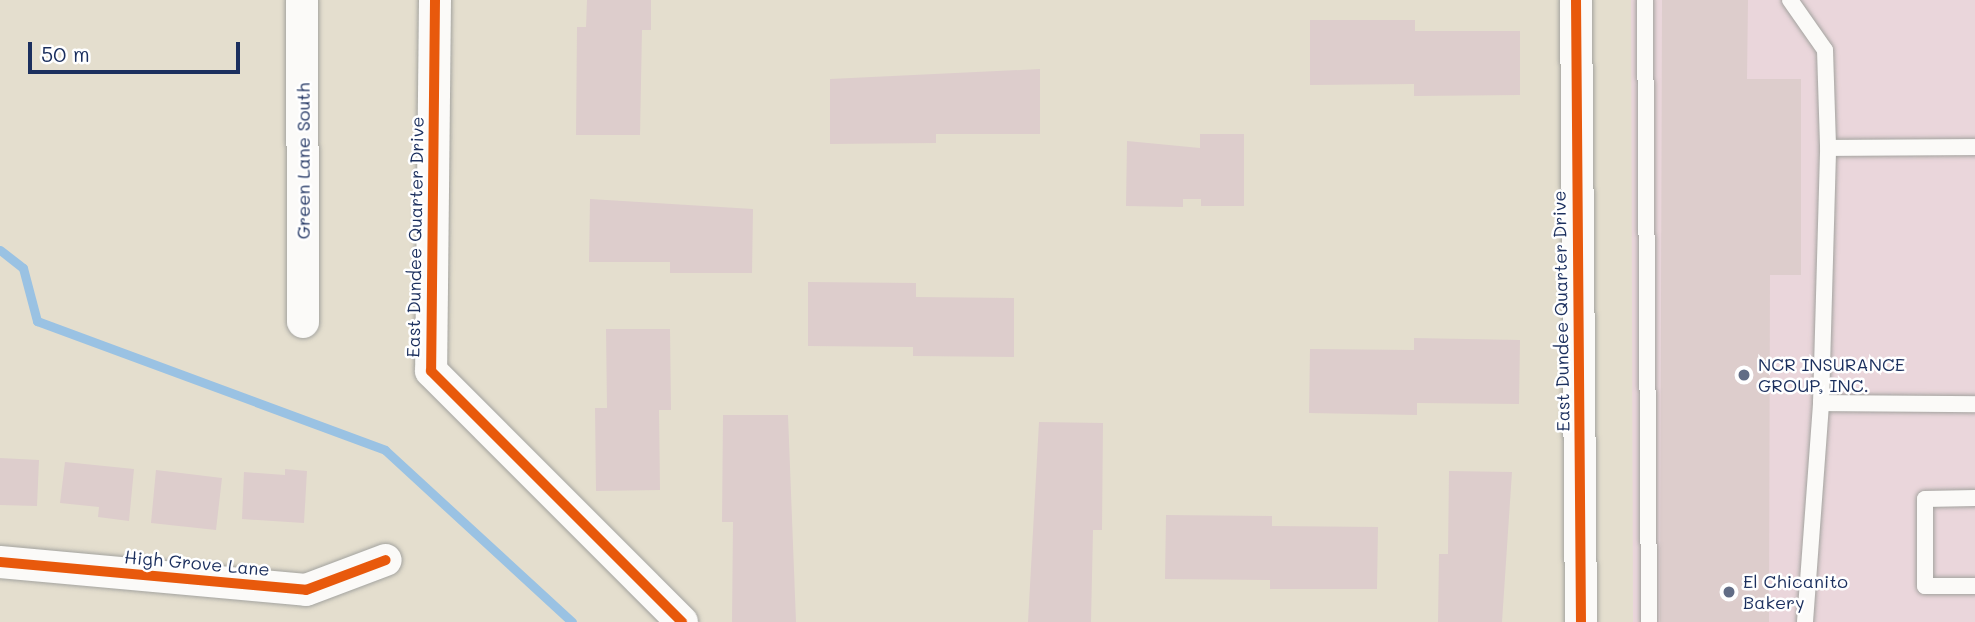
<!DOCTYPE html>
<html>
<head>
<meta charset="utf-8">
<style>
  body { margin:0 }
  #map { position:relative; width:1975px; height:622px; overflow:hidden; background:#e4dece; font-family:Mali,sans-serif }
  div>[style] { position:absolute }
  .built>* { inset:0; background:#ead6db }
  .stream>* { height:9px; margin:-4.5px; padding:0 4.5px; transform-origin:4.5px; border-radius:4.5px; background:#9ac2e3 }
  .building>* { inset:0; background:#ddcdcc }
  .roads { filter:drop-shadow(0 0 2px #a3a39f) drop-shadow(0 0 2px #a3a39f) }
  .service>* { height:16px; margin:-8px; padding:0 8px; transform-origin:8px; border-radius:8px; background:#fbfaf8 }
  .minor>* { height:32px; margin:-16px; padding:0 16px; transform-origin:16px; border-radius:16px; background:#fbfaf8 }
  .cycleway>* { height:10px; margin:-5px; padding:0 5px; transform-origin:5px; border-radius:5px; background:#e8590c }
  .dots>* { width:19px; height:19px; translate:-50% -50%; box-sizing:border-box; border:4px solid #fff; border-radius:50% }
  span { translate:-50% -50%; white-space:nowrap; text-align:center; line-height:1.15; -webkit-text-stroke:5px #fff; paint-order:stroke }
  .street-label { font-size:18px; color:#1b2f5e }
  .poi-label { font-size:18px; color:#1b2f5e }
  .left { translate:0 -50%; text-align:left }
  .scale { position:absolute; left:28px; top:42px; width:212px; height:32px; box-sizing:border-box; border:4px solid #1b2f5e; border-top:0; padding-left:9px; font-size:21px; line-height:24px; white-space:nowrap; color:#1b2f5e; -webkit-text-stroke:5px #fff; paint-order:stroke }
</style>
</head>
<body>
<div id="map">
  <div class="built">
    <div style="clip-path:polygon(1631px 0,1975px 0,1975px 622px,1633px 622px)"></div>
  </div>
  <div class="stream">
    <div style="left:0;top:250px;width:29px;rotate:38deg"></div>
    <div style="left:23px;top:268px;width:55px;rotate:75.2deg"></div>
    <div style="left:37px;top:321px;width:371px;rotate:20.3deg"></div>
    <div style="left:385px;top:450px;width:254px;rotate:42.6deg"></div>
  </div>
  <div class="building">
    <div style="clip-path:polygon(587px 0,651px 0,651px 30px,642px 30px,640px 135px,576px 135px,577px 27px,586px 27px)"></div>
    <div style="clip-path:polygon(1662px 0,1748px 0,1747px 79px,1801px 79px,1801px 275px,1770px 275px,1769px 622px,1660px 622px)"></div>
    <div style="clip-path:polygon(1310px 20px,1415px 20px,1415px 31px,1520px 31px,1520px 95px,1414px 96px,1414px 84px,1310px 85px)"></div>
    <div style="clip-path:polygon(1040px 69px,1040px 134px,936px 134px,936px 143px,830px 144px,830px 79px)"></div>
    <div style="clip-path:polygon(1200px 134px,1244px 134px,1244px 206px,1201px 206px,1201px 199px,1183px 199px,1183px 207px,1126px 206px,1127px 141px,1200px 148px)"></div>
    <div style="clip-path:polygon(590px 199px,753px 209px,752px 273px,670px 273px,670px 262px,589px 262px)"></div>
    <div style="clip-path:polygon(808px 282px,916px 283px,916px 297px,1014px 298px,1014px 357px,913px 356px,913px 347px,808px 346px)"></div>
    <div style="clip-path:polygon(606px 329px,670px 329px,671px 410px,659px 410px,660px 490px,596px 491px,595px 408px,607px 408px)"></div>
    <div style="clip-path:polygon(1414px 338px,1520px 340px,1519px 404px,1417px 403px,1417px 415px,1309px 413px,1310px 349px,1414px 350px)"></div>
    <div style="clip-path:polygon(723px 415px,788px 415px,796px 622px,732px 622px,733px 522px,722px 522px)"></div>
    <div style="clip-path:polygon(1039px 422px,1103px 423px,1102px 530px,1093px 530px,1091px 622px,1028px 622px)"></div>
    <div style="clip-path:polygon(0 458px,39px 460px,37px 506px,0 505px)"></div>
    <div style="clip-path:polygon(65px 462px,134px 469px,129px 521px,98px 517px,99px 507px,60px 503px)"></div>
    <div style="clip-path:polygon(285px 469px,307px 471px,304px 523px,242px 519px,244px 472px,285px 475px)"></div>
    <div style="clip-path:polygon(156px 470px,222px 478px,216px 530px,151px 523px)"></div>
    <div style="clip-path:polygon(1449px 471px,1512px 472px,1502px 622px,1438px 622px,1439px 554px,1448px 554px)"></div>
    <div style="clip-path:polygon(1166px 515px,1272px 516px,1272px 526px,1378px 527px,1377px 589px,1270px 589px,1270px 580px,1165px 579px)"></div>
  </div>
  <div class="roads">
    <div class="service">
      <div style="left:1645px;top:0;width:622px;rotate:89.63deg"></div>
      <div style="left:1790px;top:0;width:61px;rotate:55deg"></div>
      <div style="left:1825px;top:50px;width:98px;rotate:88.2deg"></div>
      <div style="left:1828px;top:148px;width:147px;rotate:-0.4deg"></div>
      <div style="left:1821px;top:403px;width:255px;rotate:-88.4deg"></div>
      <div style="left:1975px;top:498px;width:50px;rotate:178.9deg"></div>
      <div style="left:1925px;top:499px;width:87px;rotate:90deg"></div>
      <div style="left:1925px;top:586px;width:50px"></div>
      <div style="left:1805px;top:622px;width:220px;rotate:-85.8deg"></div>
      <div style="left:1821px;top:403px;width:154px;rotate:0.4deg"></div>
    </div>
    <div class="minor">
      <div style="left:302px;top:0;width:322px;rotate:89.8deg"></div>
      <div style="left:435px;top:0;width:371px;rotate:90.6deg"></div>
      <div style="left:431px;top:371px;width:355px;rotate:45deg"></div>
      <div style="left:1576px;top:0;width:622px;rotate:89.54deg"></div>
      <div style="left:0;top:562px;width:307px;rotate:5.2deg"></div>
      <div style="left:306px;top:590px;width:85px;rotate:-20.6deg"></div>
    </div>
  </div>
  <div class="cycleway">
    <div style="left:435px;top:0;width:371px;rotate:90.6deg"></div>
    <div style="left:431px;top:371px;width:355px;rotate:45deg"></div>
    <div style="left:1576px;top:0;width:622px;rotate:89.54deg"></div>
    <div style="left:0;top:562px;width:307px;rotate:5.2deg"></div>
    <div style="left:306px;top:590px;width:85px;rotate:-20.6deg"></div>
  </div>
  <div class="dots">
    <div style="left:1744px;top:375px;background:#616c85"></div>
    <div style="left:1729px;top:592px;background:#616c85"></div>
  </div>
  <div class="street-label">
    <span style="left:303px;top:161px;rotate:-90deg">Green Lane South</span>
    <span style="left:415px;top:237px;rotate:-89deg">East Dundee Quarter Drive</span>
    <span style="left:1561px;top:311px;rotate:-91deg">East Dundee Quarter Drive</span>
    <span style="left:197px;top:563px;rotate:5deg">High Grove Lane</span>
  </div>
  <div class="poi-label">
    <span class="left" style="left:1758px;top:375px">NCR INSURANCE<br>GROUP, INC.</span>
    <span class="left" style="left:1743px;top:592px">El Chicanito<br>Bakery</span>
  </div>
  <div class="scale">50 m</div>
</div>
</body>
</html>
